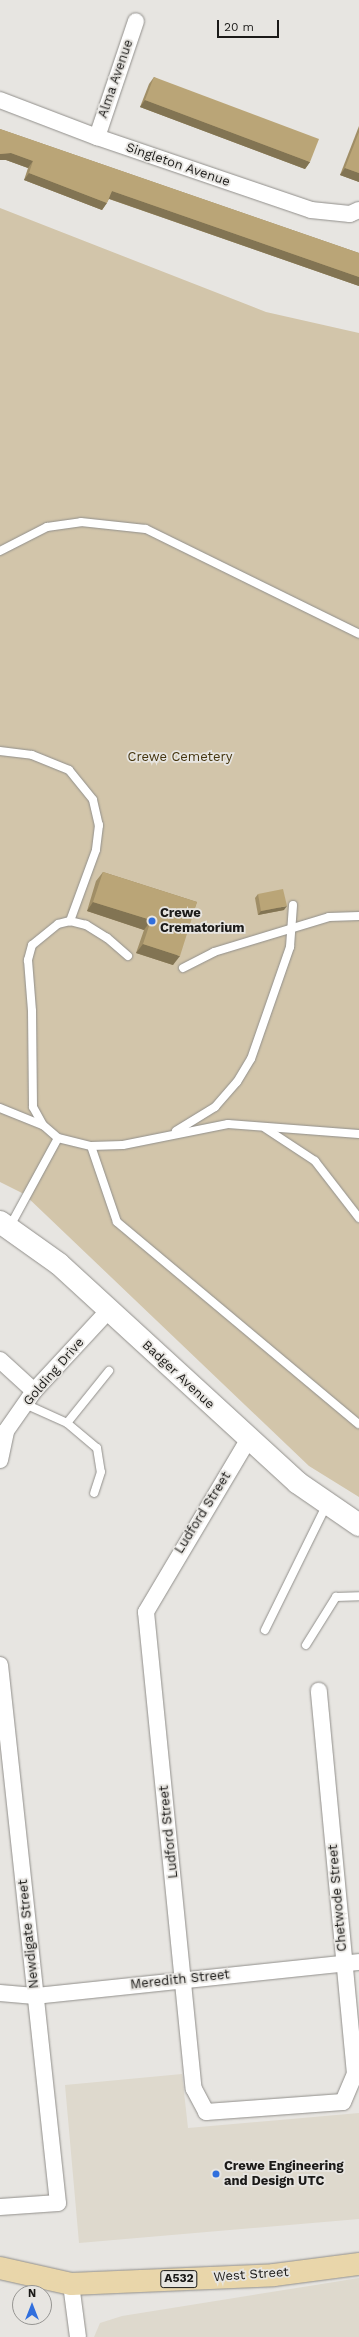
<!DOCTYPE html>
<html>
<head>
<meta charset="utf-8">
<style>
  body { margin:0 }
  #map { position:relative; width:359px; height:2337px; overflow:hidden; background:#e7e5e1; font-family:"Work Sans",sans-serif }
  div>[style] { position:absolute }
  .built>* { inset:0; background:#ded9cd }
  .green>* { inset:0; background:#d2c5aa }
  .roads { filter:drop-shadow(0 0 1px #918f8b) drop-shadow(0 0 1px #918f8b) }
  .lane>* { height:8px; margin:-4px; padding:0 4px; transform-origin:4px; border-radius:4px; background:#fff }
  .street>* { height:16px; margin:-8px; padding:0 8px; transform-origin:8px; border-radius:8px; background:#fff }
  .secondary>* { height:22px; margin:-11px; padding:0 11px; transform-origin:11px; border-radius:11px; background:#fff }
  .primary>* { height:22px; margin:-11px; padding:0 11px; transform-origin:11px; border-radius:11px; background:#e9d6aa }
  .wall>* { inset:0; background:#a08e66 }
  .shaded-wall>* { inset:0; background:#827453 }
  .building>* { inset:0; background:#baa577 }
  .dots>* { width:11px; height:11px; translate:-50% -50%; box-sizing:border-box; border:2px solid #e7e5e1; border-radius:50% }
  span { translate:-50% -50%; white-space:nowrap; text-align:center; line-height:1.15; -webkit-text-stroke:3.5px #e7e5e1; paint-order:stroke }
  .shield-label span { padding:1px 3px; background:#e7e5e1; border:1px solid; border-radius:3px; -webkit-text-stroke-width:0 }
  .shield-label { font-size:12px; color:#1b1a18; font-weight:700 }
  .street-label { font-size:13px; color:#1b1a18 }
  .park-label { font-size:13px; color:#43330c }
  .poi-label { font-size:13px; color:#1b1a18; font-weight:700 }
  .left { translate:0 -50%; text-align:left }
  .north { position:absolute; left:12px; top:2285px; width:40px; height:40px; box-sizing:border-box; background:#e7e5e1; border:1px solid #959491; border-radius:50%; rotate:0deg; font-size:11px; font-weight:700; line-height:16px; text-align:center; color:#1b1a18 }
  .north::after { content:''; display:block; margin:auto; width:14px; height:18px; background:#316fdd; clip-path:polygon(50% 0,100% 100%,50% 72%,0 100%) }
  .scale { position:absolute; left:217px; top:20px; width:62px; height:18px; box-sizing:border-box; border:2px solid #1b1a18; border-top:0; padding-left:5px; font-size:12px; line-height:14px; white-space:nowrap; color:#1b1a18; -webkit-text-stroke:3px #e7e5e1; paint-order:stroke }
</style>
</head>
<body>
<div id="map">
  <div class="built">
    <div style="clip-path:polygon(182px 2074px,188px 2128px,359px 2113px,359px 2219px,79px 2243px,65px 2085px)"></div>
    <div style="clip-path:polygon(359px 2278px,359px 2337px,94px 2337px,100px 2323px,122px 2316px)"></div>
  </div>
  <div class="green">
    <div style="clip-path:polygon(0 208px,266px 312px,359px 333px,359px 1497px,309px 1466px,24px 1194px,0 1182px)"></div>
  </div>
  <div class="roads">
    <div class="lane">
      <div style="left:0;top:551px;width:53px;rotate:-27.1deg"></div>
      <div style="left:47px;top:527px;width:34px;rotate:-8deg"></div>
      <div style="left:81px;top:522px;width:65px;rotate:6.1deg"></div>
      <div style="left:146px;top:529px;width:237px;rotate:26.2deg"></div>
      <div style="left:0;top:751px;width:32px;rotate:7deg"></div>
      <div style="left:32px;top:755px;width:40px;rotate:22deg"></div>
      <div style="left:69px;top:770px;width:38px;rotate:51deg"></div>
      <div style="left:93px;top:800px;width:26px;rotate:77deg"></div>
      <div style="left:99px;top:825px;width:25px;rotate:97deg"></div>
      <div style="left:96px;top:850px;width:76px;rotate:110.1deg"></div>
      <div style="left:128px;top:956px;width:28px;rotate:-139deg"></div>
      <div style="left:107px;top:938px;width:25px;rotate:-148deg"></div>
      <div style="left:86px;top:925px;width:16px;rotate:-166deg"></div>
      <div style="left:70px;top:921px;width:12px;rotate:166deg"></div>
      <div style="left:58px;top:924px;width:33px;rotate:141deg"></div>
      <div style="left:32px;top:945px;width:16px;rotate:105deg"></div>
      <div style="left:28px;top:960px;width:51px;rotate:85.5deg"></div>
      <div style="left:32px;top:1011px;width:96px;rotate:89.4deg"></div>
      <div style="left:33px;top:1107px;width:21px;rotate:61deg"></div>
      <div style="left:43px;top:1125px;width:20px;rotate:41deg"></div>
      <div style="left:58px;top:1138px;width:34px;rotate:14deg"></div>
      <div style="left:91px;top:1146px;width:32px;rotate:-2deg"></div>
      <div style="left:123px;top:1145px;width:107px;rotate:-11.3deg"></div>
      <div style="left:228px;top:1124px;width:131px;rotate:4.4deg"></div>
      <div style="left:183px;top:968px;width:35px;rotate:-27deg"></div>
      <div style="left:214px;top:952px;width:120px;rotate:-16.9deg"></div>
      <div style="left:329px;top:917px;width:30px;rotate:-2deg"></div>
      <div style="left:0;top:1108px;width:45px;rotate:22deg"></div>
      <div style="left:265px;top:1128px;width:60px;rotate:33.4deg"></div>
      <div style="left:315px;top:1161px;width:72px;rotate:52.3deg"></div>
      <div style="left:176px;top:1131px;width:46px;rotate:-31.6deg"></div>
      <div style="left:215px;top:1107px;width:33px;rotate:-49deg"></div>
      <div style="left:237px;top:1082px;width:27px;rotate:-59deg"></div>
      <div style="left:251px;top:1059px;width:119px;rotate:-70.8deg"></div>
      <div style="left:290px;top:947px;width:42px;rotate:-85.9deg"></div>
      <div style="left:91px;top:1146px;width:80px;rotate:71.1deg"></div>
      <div style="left:117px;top:1222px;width:315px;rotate:39.9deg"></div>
      <div style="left:9px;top:1228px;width:102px;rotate:-61.4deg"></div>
      <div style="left:25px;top:1404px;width:46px;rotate:24.3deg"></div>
      <div style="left:67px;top:1423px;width:39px;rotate:40deg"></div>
      <div style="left:97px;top:1448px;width:24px;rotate:81deg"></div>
      <div style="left:101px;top:1472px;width:22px;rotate:108deg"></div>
      <div style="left:67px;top:1423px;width:67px;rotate:-51.1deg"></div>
      <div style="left:265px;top:1630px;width:140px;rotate:-63.8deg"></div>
      <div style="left:306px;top:1645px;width:57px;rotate:-58deg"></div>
      <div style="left:336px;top:1597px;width:23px;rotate:-2deg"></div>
    </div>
    <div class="street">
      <div style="left:0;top:100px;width:104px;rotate:20.9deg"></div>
      <div style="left:97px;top:137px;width:226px;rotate:18.8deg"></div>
      <div style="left:311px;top:210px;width:39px;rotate:6deg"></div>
      <div style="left:350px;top:214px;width:10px;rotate:-24deg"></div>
      <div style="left:97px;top:137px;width:122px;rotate:-71.4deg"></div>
      <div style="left:0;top:1360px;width:46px;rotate:42.4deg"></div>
      <div style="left:248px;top:1440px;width:200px;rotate:120.7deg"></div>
      <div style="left:146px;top:1612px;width:479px;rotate:84.3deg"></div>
      <div style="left:194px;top:2089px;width:26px;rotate:62deg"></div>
      <div style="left:206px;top:2112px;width:137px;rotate:-4.2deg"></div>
      <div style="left:343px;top:2102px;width:30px;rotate:-67deg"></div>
      <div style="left:355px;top:2074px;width:385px;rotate:-95.4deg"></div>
      <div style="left:0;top:1460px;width:30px;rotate:-78deg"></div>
      <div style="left:6px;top:1431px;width:49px;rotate:-55deg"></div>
      <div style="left:34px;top:1391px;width:110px;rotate:-47.2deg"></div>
      <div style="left:0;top:1665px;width:541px;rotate:83.85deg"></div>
      <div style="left:58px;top:2203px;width:58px;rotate:176.1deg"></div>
      <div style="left:0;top:1993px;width:35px;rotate:5deg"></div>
      <div style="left:35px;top:1996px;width:326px;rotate:-6deg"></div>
      <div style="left:71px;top:2284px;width:53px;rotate:82.5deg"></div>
    </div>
    <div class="secondary">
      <div style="left:0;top:1222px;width:72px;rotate:35.4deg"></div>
      <div style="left:59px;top:1264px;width:324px;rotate:42.5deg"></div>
      <div style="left:298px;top:1483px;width:74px;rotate:34.5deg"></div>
    </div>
    <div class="primary">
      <div style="left:0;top:2268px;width:73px;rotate:12.7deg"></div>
      <div style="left:71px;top:2284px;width:203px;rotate:-2.5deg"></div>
      <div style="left:274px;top:2275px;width:86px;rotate:-7.4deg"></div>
    </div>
  </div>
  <div class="wall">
    <div style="clip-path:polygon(154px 77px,310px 162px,305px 169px,140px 107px,149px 84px)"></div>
    <div style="clip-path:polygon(359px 126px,359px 182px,340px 175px)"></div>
    <div style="clip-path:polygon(0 129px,359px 253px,359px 286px,109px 199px,102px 210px,24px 180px,28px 168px,6px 160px,0 160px)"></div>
    <div style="clip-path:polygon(103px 872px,197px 902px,173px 965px,136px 953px,144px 930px,87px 911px,96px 881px)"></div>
    <div style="clip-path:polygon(258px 894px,284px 910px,258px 915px,255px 898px)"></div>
  </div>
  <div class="shaded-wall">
    <div style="clip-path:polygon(145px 100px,310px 162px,305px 169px,140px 107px)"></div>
    <div style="clip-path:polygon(11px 153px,33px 161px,28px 168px,6px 160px,0 160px,0 154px)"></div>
    <div style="clip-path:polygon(345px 168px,359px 173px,359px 182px,340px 175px)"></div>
    <div style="clip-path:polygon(29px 173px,107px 203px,102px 210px,24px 180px)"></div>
    <div style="clip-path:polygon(112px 191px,359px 277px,359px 286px,107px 198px)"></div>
    <div style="clip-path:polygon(93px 902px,151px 920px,144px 930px,87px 911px)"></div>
    <div style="clip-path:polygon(287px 906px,284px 910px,258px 915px,261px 911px)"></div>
    <div style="clip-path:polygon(143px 944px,180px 956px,173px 965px,136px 953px)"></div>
  </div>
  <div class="building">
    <div style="clip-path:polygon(154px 77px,319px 139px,310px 162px,145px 100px)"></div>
    <div style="clip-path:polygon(0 129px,359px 253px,359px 277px,112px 191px,107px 203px,29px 173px,33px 161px,11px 153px,0 154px)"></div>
    <div style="clip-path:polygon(359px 132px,359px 173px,345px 168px)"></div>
    <div style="clip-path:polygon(103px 872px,197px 902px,180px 956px,143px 944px,151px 920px,93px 902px)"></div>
    <div style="clip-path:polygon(283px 889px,287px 906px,261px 911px,258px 894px)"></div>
  </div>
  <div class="dots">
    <div style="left:152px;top:921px;background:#316fdd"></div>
    <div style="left:216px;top:2174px;background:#316fdd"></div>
  </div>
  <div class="shield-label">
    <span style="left:179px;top:2279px">A532</span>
  </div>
  <div class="street-label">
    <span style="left:116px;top:79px;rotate:-71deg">Alma Avenue</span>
    <span style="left:178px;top:165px;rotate:19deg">Singleton Avenue</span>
    <span style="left:54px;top:1372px;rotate:-49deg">Golding Drive</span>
    <span style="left:178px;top:1375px;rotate:43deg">Badger Avenue</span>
    <span style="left:203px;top:1513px;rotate:-58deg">Ludford Street</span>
    <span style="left:169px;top:1832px;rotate:-96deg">Ludford Street</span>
    <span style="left:338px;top:1898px;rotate:-95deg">Chetwode Street</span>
    <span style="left:29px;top:1934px;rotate:-96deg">Newdigate Street</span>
    <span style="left:180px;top:1980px;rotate:-6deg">Meredith Street</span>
    <span style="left:251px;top:2275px;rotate:-4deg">West Street</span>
  </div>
  <div class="park-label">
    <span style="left:180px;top:757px">Crewe Cemetery</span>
  </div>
  <div class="poi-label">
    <span class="left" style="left:160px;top:921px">Crewe<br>Crematorium</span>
    <span class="left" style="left:224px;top:2174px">Crewe Engineering<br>and Design UTC</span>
  </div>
  <div class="north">N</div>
  <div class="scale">20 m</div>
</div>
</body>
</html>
